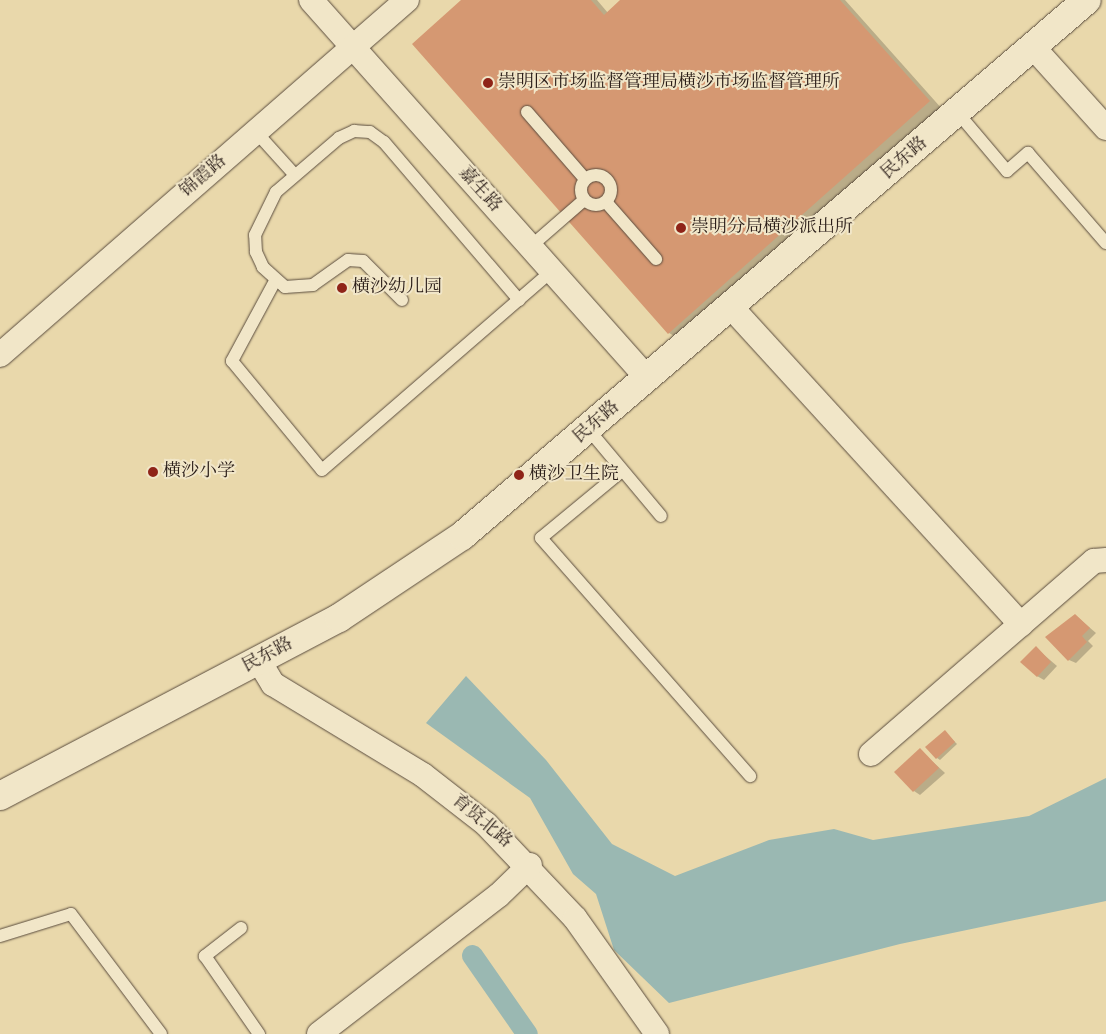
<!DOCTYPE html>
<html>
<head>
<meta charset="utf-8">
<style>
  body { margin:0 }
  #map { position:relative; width:1106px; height:1034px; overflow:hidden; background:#e9d8ab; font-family:"IM FELL English","Noto Serif SC",serif }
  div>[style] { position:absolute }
  .water>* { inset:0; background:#9ab8b2 }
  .shadow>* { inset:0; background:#0003 }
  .canal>* { height:21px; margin:-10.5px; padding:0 10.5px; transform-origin:10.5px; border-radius:10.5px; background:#9ab8b2 }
  .building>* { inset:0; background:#d59872 }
  .roads { filter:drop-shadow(0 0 1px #5a4c3e) drop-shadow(0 0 1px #5a4c3e) }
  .lane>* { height:12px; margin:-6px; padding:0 6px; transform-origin:6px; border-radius:6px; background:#f1e6c8 }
  .lane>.ring { margin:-6px; padding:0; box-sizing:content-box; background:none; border:12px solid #f1e6c8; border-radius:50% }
  .street>* { height:24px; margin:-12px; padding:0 12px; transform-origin:12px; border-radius:12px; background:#f1e6c8 }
  .secondary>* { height:28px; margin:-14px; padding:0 14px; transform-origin:14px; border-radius:14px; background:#f1e6c8 }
  .dots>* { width:14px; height:14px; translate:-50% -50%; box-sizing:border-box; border:2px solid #f1e6c8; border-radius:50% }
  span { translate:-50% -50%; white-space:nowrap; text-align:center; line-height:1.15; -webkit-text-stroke:4px #f1e6c8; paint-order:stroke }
  .poi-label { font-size:18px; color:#2b1e19 }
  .left { translate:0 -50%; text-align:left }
  .street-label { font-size:18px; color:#2b1e19 }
</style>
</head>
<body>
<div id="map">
  <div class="water">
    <div style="clip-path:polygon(466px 676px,546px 760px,612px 844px,675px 876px,769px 840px,834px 829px,873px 840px,1029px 816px,1106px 778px,1106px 901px,900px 944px,669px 1003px,614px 950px,596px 894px,573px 874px,530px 798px,426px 723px)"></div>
  </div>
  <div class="shadow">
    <div style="clip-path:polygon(463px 0,597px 0,608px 13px,622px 0,845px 0,943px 110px,683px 341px,669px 333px)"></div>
    <div style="clip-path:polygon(1075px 615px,1096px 633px,1088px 641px,1093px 646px,1076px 663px,1069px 660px)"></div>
    <div style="clip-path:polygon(1036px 648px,1057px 666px,1044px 680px,1037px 676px)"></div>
    <div style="clip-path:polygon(945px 732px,957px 744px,940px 760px,937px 758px)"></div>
    <div style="clip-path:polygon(920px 750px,945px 773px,920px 795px,914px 791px)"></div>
  </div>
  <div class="canal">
    <div style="left:472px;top:955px;width:96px;rotate:55.2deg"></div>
  </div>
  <div class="building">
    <div style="clip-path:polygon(461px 0,591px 0,604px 15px,620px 0,840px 0,930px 101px,668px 334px,412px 44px)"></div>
    <div style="clip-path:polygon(1075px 614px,1090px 628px,1082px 636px,1087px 642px,1068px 661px,1045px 637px)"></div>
    <div style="clip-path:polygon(1036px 646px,1051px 662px,1037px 677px,1020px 662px)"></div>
    <div style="clip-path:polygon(945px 730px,955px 742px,936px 759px,925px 747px)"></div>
    <div style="clip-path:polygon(920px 748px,939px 768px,913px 792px,894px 772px)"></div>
  </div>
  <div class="roads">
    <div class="lane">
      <div style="left:527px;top:112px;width:89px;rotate:49.1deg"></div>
      <div style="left:958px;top:113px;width:76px;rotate:49.8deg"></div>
      <div style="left:1007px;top:171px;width:28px;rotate:-41deg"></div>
      <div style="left:1028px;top:153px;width:119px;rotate:49.1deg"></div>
      <div style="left:256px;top:132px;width:57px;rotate:47.9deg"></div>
      <div class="ring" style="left:581px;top:175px;width:18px;height:18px"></div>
      <div style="left:606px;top:202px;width:76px;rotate:48.7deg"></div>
      <div style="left:530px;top:247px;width:70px;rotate:-41deg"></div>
      <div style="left:275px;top:281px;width:91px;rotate:118.3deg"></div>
      <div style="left:232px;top:361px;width:141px;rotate:50.5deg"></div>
      <div style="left:322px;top:470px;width:304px;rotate:-40.9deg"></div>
      <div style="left:402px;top:300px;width:55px;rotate:-135deg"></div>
      <div style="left:363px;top:261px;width:15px;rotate:-176deg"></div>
      <div style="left:348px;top:260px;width:43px;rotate:144.5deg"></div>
      <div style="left:313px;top:285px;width:28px;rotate:176deg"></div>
      <div style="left:285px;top:287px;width:30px;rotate:-138deg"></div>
      <div style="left:263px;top:267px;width:17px;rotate:-115deg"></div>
      <div style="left:256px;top:252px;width:17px;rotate:-93deg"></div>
      <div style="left:255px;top:235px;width:48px;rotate:-64deg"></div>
      <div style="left:276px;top:192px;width:83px;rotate:-40.6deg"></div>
      <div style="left:339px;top:138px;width:17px;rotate:-25deg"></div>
      <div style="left:354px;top:131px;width:16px;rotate:4deg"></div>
      <div style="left:370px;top:132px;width:17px;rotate:36deg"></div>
      <div style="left:384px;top:142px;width:208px;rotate:49.5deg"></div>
      <div style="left:589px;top:430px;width:112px;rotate:50.1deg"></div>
      <div style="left:622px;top:471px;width:105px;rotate:140.4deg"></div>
      <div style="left:541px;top:538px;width:317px;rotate:48.7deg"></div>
      <div style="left:241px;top:928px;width:46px;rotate:142.1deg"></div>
      <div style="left:205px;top:956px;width:95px;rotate:55.3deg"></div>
      <div style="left:0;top:936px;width:74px;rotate:-17.2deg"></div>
      <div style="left:71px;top:914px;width:150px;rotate:53.1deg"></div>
    </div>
    <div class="street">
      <div style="left:311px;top:0;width:507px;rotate:48.36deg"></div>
      <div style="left:1033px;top:47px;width:109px;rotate:48deg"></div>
      <div style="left:731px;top:307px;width:430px;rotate:47.6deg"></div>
      <div style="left:0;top:355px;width:540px;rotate:-41.1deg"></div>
      <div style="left:259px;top:661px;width:27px;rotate:59deg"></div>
      <div style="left:273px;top:684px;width:175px;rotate:31.2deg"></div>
      <div style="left:423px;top:775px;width:80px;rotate:37.9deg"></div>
      <div style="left:486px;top:824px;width:129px;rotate:46.6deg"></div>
      <div style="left:575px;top:918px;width:142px;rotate:54.7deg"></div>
      <div style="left:871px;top:754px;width:295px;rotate:-40.9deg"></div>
      <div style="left:1094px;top:561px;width:12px;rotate:-5deg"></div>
      <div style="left:319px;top:1034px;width:227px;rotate:-37.7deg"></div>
      <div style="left:499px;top:895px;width:43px;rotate:-44.1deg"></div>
    </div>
    <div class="secondary">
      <div style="left:0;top:796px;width:383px;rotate:-27.7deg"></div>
      <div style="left:339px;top:618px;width:148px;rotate:-33.7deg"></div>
      <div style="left:462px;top:536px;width:823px;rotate:-40.62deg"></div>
    </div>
  </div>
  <div class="dots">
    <div style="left:488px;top:83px;background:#8f2418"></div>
    <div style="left:681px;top:228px;background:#8f2418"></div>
    <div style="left:342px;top:288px;background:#8f2418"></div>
    <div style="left:153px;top:472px;background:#8f2418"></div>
    <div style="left:519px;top:475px;background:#8f2418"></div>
  </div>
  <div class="poi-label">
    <span class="left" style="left:498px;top:83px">崇明区市场监督管理局横沙市场监督管理所</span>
    <span class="left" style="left:691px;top:228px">崇明分局横沙派出所</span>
    <span class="left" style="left:352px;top:288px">横沙幼儿园</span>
    <span class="left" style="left:163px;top:472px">横沙小学</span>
    <span class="left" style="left:529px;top:475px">横沙卫生院</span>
  </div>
  <div class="street-label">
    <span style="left:905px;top:159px;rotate:-41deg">民东路</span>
    <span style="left:204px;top:177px;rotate:-41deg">锦霞路</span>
    <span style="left:479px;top:190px;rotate:48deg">嘉生路</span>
    <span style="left:597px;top:423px;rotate:-41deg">民东路</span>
    <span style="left:268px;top:656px;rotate:-28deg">民东路</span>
    <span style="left:481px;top:822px;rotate:40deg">育贤北路</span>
  </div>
</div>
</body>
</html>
